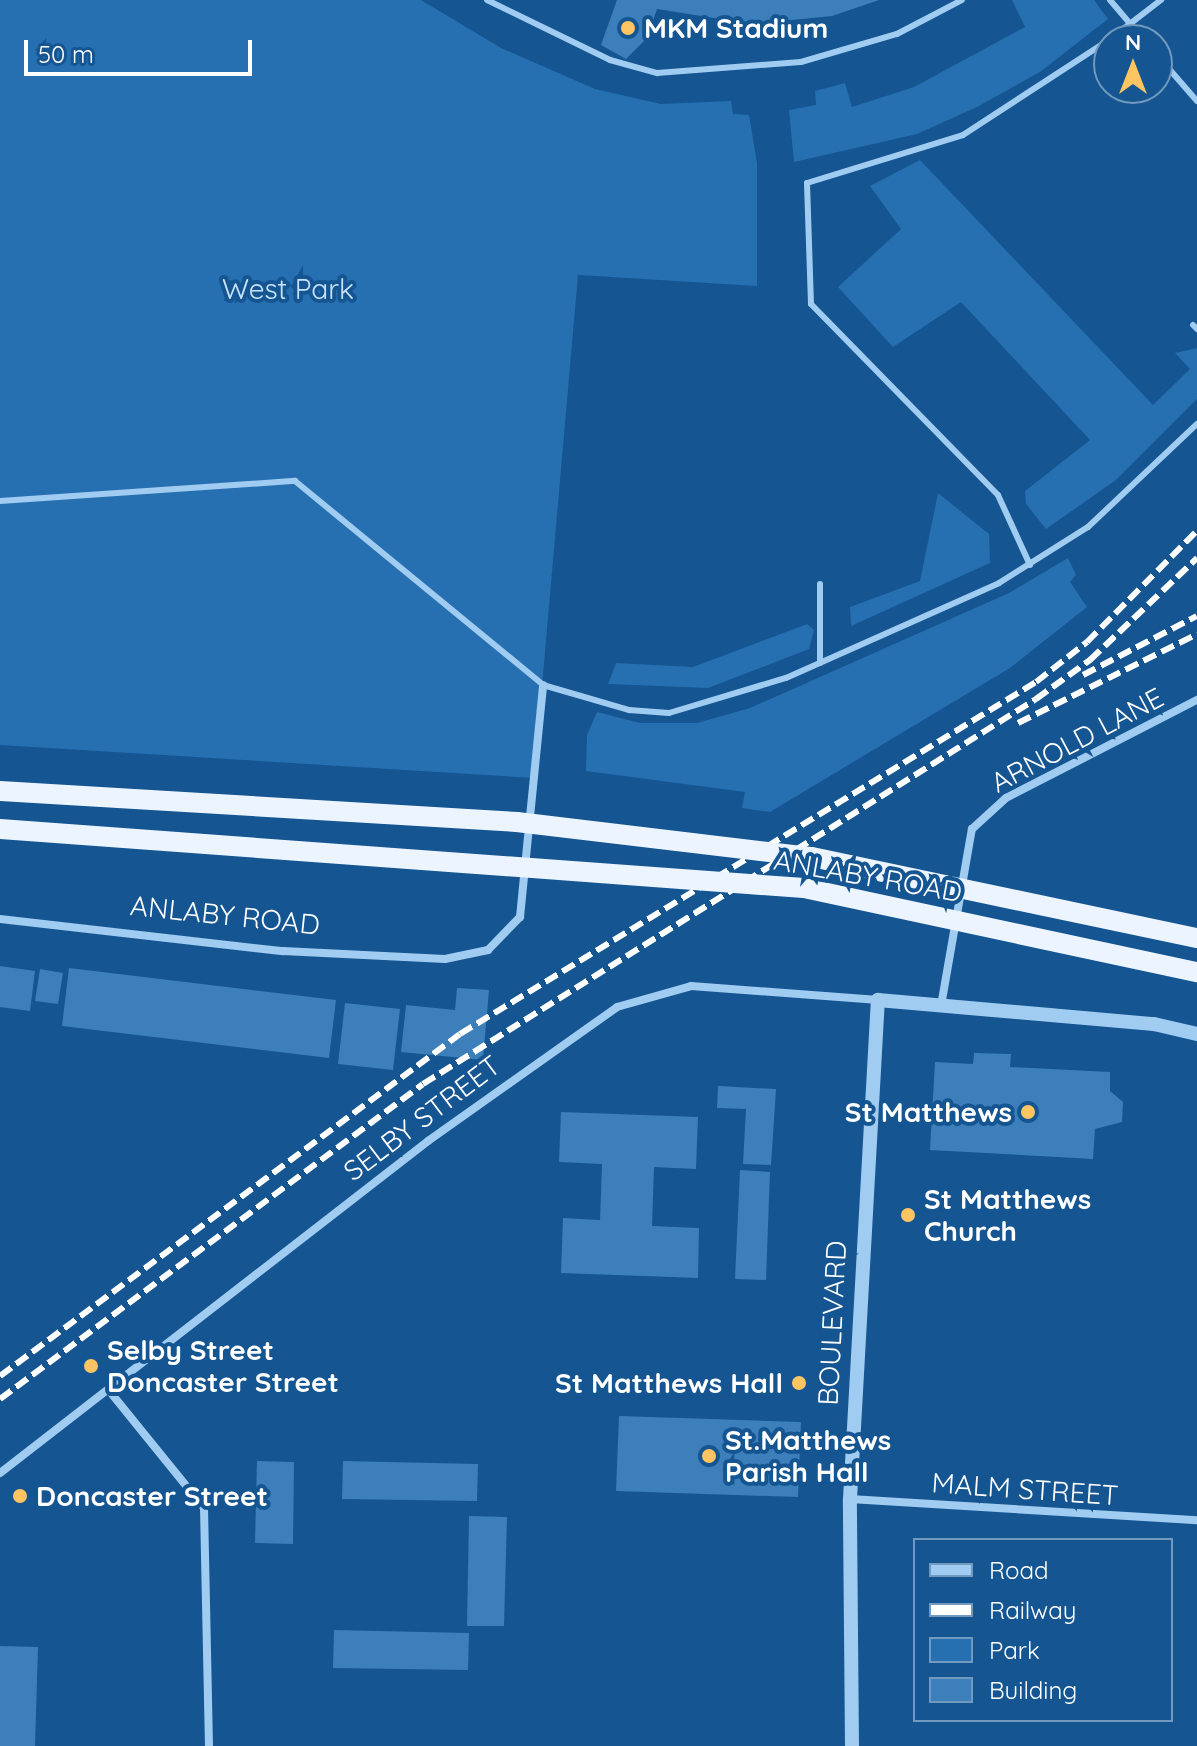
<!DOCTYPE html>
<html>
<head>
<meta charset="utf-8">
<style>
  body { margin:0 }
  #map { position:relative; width:1197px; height:1746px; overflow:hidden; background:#145592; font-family:Quicksand,sans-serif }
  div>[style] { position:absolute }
  .green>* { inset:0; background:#266fb1 }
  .building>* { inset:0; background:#3d7fba }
  .service>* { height:6px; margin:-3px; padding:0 3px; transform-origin:3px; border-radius:3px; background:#a1ccf1 }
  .minor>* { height:8px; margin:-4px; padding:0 4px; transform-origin:4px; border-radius:4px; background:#a1ccf1 }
  .tertiary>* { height:14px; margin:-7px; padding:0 7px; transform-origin:7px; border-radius:7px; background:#a1ccf1 }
  .rail>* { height:6px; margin-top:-3px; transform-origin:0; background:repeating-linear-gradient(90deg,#fff 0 14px,transparent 0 20px) }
  .primary-bridge>* { height:20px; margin:-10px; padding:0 10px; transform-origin:10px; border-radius:10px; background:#ecf5ff }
  .dots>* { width:22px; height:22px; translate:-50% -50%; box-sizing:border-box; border:4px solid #145592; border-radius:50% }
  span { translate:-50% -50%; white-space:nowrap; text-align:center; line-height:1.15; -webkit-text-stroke:8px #145592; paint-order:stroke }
  .poi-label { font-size:28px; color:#fff; font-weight:700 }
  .left { translate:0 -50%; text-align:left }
  .right { translate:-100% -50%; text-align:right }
  .park-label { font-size:28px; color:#c8e4fc }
  .street-label { font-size:28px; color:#fff }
  .legend { position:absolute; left:913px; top:1538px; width:260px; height:184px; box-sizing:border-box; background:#145592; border:2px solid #7299be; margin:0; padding:10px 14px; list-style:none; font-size:24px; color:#fff }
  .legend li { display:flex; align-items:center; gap:16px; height:40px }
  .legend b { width:40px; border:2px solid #7299be }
  .north { position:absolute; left:1093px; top:24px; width:80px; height:80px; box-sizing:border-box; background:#145592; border:2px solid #7299be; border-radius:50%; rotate:0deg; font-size:22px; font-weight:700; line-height:32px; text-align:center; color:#fff }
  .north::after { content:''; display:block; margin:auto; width:28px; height:36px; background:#ffc562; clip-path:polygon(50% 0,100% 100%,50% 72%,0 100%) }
  .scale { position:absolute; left:24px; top:40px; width:228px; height:36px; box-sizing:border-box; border:4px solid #fff; border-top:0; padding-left:10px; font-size:24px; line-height:28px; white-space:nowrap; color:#fff; -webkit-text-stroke:6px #145592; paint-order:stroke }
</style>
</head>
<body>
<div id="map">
  <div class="green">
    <div style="clip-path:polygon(0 0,421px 0,501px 48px,595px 89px,661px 104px,731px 101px,733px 114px,749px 115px,757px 163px,757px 286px,578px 275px,534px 778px,0 745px)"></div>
    <div style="clip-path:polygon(1012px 0,1094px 0,1108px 19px,1040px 72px,977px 107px,917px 134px,794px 162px,789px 110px,816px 105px,815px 91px,845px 83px,852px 107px,914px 87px,1025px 27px)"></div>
    <div style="clip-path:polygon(920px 160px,1153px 405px,1190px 369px,1175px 353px,1197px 348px,1197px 399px,1116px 480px,1046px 529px,1026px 504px,1025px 491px,1090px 440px,961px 302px,893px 347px,838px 287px,901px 229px,870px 186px)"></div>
    <div style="clip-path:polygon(938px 493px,989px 534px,990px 563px,851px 626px,850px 607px,920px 581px)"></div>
    <div style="clip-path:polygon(1068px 558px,1076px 575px,1070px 582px,1087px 607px,1010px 668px,770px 812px,742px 808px,745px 792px,586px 771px,587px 735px,597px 712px,640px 723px,697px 723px,750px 708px,1009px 593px)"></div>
    <div style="clip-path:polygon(807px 624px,814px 630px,809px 649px,708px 688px,608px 684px,616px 663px,693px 667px)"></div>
  </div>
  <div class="building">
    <div style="clip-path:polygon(617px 0,879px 0,832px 16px,752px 24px,657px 9px,647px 38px,626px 59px,601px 45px)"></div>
    <div style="clip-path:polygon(0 966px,35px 971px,30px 1011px,0 1007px)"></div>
    <div style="clip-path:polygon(69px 968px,336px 1000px,329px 1058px,62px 1026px)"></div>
    <div style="clip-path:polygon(40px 969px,63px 973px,58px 1004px,35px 1001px)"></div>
    <div style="clip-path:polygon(457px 988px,489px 990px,483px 1060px,401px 1052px,406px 1005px,455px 1010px)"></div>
    <div style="clip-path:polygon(345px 1003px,400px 1009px,393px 1070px,338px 1064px)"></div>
    <div style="clip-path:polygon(974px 1053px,1011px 1054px,1010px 1067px,1110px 1072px,1110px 1091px,1123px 1102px,1122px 1122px,1095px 1129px,1093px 1159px,930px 1150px,935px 1062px,973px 1064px)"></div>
    <div style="clip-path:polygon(718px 1086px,776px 1089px,771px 1165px,743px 1164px,746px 1109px,717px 1108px)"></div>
    <div style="clip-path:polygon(561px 1112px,698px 1117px,696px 1169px,654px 1167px,652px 1226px,699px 1228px,698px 1278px,561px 1273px,563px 1218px,600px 1220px,602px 1164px,559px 1162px)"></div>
    <div style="clip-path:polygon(740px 1170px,770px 1172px,766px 1280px,735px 1279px)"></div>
    <div style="clip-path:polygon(619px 1416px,801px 1422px,798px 1497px,616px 1491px)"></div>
    <div style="clip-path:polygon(257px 1461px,294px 1462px,293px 1544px,255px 1543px)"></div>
    <div style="clip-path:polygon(343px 1461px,478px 1464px,477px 1501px,342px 1499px)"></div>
    <div style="clip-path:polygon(469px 1516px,507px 1517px,504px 1626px,467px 1626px)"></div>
    <div style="clip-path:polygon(334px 1630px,469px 1633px,468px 1670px,333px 1668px)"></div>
    <div style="clip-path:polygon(0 1646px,38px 1647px,35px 1746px,0 1746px)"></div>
  </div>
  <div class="service">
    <div style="left:487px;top:0;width:137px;rotate:26deg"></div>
    <div style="left:610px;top:60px;width:49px;rotate:15.5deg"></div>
    <div style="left:657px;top:73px;width:144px;rotate:-4.4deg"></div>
    <div style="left:801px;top:62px;width:100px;rotate:-16.3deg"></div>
    <div style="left:897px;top:34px;width:73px;rotate:-27.6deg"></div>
    <div style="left:1110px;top:0;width:52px;rotate:49.6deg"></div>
    <div style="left:1109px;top:40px;width:66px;rotate:-37.6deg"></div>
    <div style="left:1157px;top:55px;width:61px;rotate:49deg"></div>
    <div style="left:1193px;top:325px;width:6px;rotate:45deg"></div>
    <div style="left:0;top:501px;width:296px;rotate:-3.9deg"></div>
    <div style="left:295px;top:481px;width:321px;rotate:39.4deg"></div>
    <div style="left:543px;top:685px;width:90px;rotate:16.2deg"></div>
    <div style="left:629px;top:710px;width:40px;rotate:4.3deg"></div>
    <div style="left:669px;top:713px;width:122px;rotate:-16.7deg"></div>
    <div style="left:786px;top:678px;width:233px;rotate:-24deg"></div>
    <div style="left:999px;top:583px;width:105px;rotate:-32.2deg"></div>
    <div style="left:1088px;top:527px;width:150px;rotate:-43.4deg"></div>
    <div style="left:1030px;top:565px;width:77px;rotate:-114.6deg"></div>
    <div style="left:998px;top:495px;width:267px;rotate:-134.4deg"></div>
    <div style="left:811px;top:304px;width:121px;rotate:-91.9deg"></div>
    <div style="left:807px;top:183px;width:163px;rotate:-17.1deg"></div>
    <div style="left:963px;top:135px;width:174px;rotate:-33.1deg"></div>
    <div style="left:820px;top:663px;width:79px;rotate:-90deg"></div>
  </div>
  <div class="minor">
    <div style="left:0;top:919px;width:285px;rotate:6.5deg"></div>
    <div style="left:283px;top:951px;width:162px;rotate:2.8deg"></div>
    <div style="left:445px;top:959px;width:44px;rotate:-11.8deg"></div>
    <div style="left:488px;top:950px;width:46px;rotate:-45.9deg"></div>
    <div style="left:520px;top:917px;width:233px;rotate:-84.3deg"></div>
    <div style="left:941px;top:1006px;width:180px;rotate:-80.1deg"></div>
    <div style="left:972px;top:829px;width:46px;rotate:-42.4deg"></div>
    <div style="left:1006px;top:798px;width:215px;rotate:-27.2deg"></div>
    <div style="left:111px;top:1393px;width:148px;rotate:51deg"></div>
    <div style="left:204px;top:1508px;width:238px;rotate:88.8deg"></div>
    <div style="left:0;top:1473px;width:542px;rotate:-37.8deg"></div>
    <div style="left:428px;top:1141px;width:232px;rotate:-35.3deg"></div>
    <div style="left:617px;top:1007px;width:77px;rotate:-15.8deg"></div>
    <div style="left:691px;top:986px;width:188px;rotate:4.3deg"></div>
    <div style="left:850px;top:1499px;width:348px;rotate:3.5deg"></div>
  </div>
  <div class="tertiary">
    <div style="left:852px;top:1746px;width:247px;rotate:-90.5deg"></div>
    <div style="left:850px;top:1499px;width:500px;rotate:-86.8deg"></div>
    <div style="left:878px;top:1000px;width:277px;rotate:5deg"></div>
    <div style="left:1154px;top:1024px;width:44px;rotate:13.1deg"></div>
  </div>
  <div class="rail">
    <div style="left:1083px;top:675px;width:128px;rotate:-27.4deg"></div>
    <div style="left:1018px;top:723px;width:200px;rotate:-26.4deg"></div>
    <div style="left:0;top:1376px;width:573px;rotate:-36.63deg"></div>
    <div style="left:460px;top:1034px;width:675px;rotate:-31.43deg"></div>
    <div style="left:1036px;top:682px;width:65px;rotate:-38.1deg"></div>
    <div style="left:1087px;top:642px;width:156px;rotate:-45.3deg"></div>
    <div style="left:0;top:1399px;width:527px;rotate:-36.67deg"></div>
    <div style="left:423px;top:1084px;width:724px;rotate:-32.13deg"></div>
    <div style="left:1036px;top:699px;width:67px;rotate:-35.8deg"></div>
    <div style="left:1090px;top:660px;width:148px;rotate:-43.6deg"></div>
  </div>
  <div class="primary-bridge">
    <div style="left:0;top:791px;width:518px;rotate:3.43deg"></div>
    <div style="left:517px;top:822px;width:297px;rotate:6.8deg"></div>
    <div style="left:812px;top:857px;width:393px;rotate:11.9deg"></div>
    <div style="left:0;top:829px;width:806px;rotate:4.2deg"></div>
    <div style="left:804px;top:888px;width:402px;rotate:12.1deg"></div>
  </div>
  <div class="dots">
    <div style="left:628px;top:28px;background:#ffc562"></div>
    <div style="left:1028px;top:1112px;background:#ffc562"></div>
    <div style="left:908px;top:1215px;background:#ffc562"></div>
    <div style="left:91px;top:1366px;background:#ffc562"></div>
    <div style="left:799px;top:1383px;background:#ffc562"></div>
    <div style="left:709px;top:1456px;background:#ffc562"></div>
    <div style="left:20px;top:1496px;background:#ffc562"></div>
  </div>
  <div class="poi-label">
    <span class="left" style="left:644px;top:28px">MKM Stadium</span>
    <span class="right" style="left:1012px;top:1112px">St Matthews</span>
    <span class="left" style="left:924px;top:1215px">St Matthews<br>Church</span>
    <span class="left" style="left:107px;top:1366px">Selby Street<br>Doncaster Street</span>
    <span class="right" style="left:783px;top:1383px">St Matthews Hall</span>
    <span class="left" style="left:725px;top:1456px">St.Matthews<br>Parish Hall</span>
    <span class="left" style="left:36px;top:1496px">Doncaster Street</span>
  </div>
  <div class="park-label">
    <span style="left:288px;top:289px">West Park</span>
  </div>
  <div class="street-label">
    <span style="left:1077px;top:740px;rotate:-28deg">ARNOLD LANE</span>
    <span style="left:868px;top:876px;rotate:10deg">ANLABY ROAD</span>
    <span style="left:225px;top:915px;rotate:6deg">ANLABY ROAD</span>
    <span style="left:422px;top:1118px;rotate:-37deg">SELBY STREET</span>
    <span style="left:832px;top:1323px;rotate:-87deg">BOULEVARD</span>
    <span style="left:1025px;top:1489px;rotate:4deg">MALM STREET</span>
  </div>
  <ul class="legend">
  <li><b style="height:10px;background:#a1ccf1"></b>Road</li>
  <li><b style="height:10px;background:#fff"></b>Railway</li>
  <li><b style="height:22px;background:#266fb1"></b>Park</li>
  <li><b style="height:22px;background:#3d7fba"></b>Building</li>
  </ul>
  <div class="north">N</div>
  <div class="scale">50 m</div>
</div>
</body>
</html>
